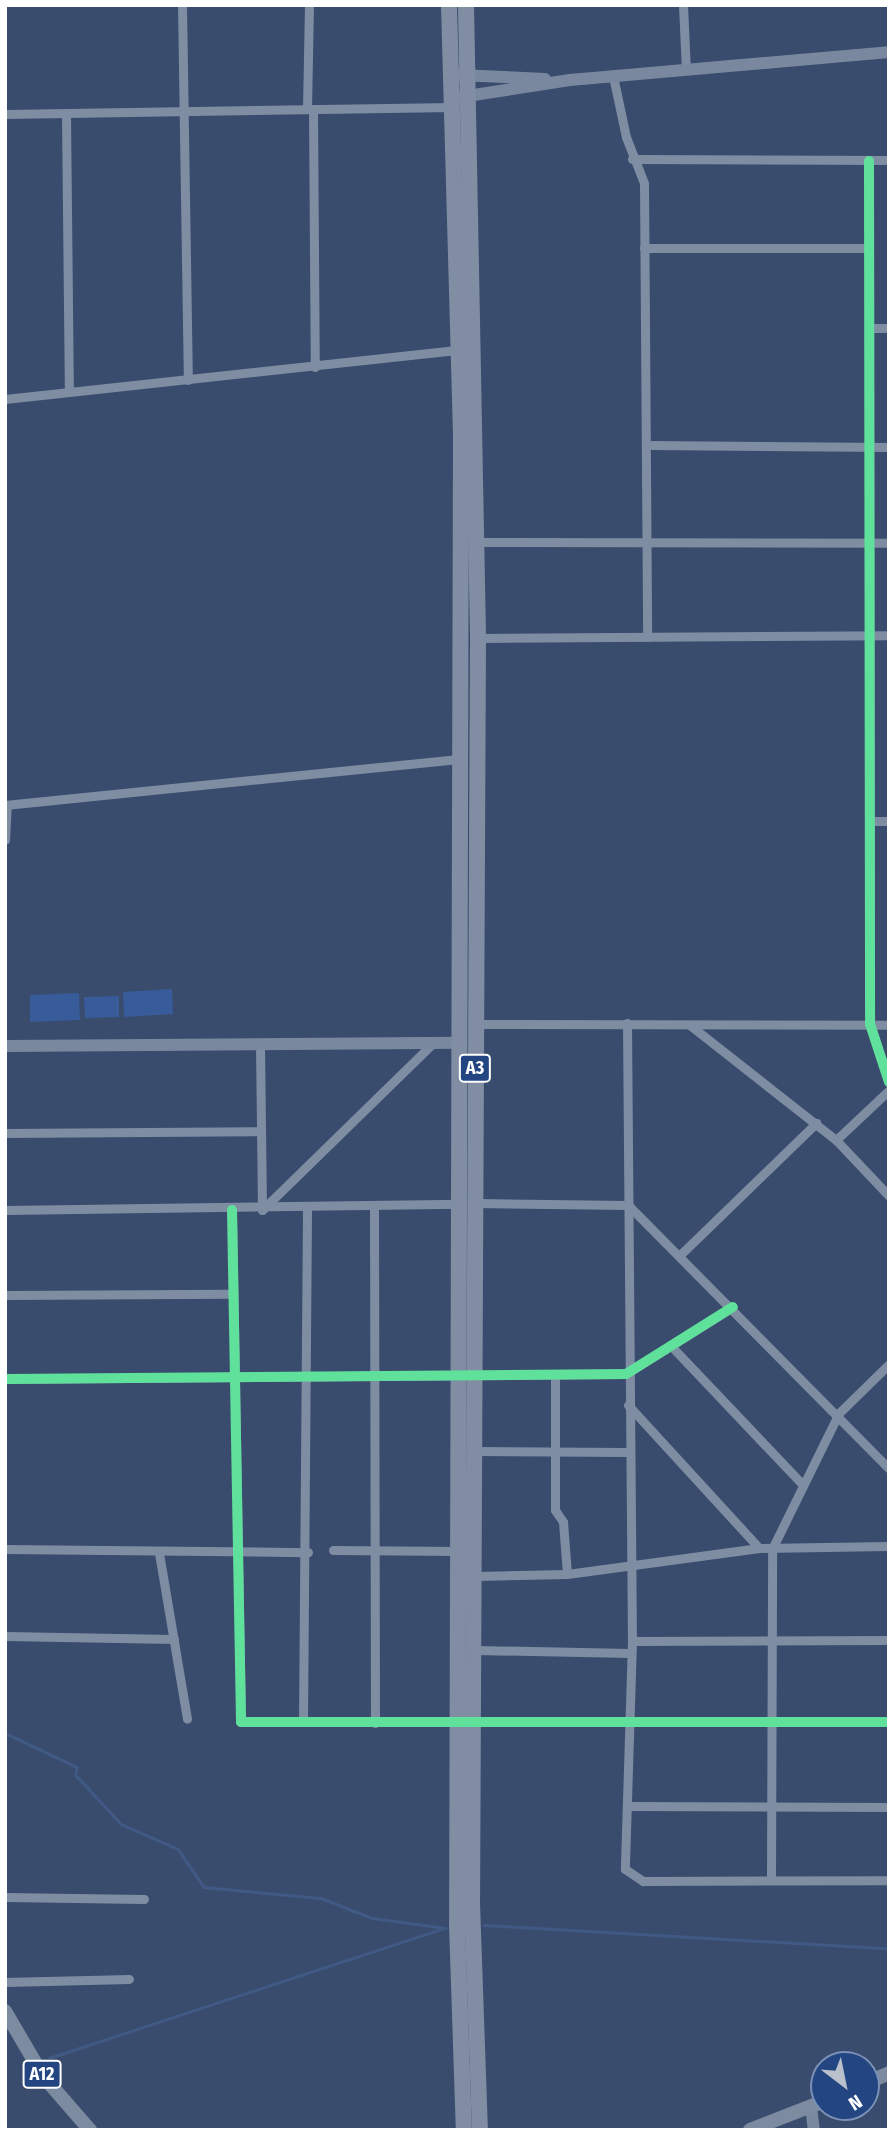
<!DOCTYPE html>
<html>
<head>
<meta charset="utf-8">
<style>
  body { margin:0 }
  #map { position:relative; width:894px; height:2135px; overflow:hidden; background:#394c6d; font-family:"Fira Sans Condensed",sans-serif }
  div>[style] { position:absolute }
  .green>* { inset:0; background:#375c99 }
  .stream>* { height:2.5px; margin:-1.25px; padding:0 1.25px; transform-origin:1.25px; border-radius:1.25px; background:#405a85 }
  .street>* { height:9px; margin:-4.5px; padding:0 4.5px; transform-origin:4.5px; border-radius:4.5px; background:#7f8da3 }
  .secondary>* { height:12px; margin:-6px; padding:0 6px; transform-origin:6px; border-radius:6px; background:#7a889f }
  .primary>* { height:14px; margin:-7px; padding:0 7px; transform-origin:7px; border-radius:7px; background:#7d8ba1 }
  .highway>* { height:16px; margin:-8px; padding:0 8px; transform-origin:8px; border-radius:8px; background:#808da3 }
  .cycleway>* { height:10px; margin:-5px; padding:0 5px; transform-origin:5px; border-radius:5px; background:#60e19b }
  span { translate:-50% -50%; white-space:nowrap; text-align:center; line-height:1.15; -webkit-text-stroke:7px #234683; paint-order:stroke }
  .shield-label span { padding:2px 5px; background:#234683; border:2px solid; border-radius:5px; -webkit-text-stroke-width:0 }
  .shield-label { font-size:18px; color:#fff; font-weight:700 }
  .frame { position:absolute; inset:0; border:7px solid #fff; pointer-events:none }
  .north { position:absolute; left:810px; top:2051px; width:70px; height:70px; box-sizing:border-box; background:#234683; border:2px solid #7b90b5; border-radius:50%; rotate:148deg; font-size:19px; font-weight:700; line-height:28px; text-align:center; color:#fff }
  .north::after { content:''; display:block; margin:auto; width:24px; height:32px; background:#bac0cc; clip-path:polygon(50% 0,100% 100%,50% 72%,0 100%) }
</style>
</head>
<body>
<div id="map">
  <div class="green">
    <div style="clip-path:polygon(172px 989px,173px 1014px,124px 1017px,123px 992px)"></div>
    <div style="clip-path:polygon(79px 993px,80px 1020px,30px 1022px,30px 995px)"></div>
    <div style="clip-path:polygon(119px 996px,119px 1017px,85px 1018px,84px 997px)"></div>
  </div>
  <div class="stream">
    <div style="left:5px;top:1733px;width:80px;rotate:25.3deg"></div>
    <div style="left:77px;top:1767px;width:8px;rotate:97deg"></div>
    <div style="left:76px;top:1775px;width:67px;rotate:47.4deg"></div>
    <div style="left:121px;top:1824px;width:62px;rotate:23.7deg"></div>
    <div style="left:178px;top:1849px;width:46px;rotate:55.6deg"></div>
    <div style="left:204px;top:1887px;width:118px;rotate:5.4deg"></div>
    <div style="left:321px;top:1898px;width:55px;rotate:21.4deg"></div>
    <div style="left:372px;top:1918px;width:74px;rotate:7.8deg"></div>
    <div style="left:484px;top:1925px;width:406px;rotate:3.3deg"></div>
    <div style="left:49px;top:2058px;width:413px;rotate:-18.2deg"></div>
  </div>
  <div class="street">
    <div style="left:182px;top:5px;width:375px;rotate:89.1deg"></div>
    <div style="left:683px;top:5px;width:65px;rotate:87.4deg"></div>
    <div style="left:613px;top:76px;width:62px;rotate:78deg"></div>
    <div style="left:626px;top:137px;width:49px;rotate:68.6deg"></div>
    <div style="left:644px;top:183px;width:454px;rotate:89.6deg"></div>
    <div style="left:307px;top:109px;width:104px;rotate:-88.9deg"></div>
    <div style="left:313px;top:109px;width:258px;rotate:89.6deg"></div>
    <div style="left:5px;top:114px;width:449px;rotate:-0.9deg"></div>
    <div style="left:66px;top:115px;width:276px;rotate:89.4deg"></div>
    <div style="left:632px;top:159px;width:257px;rotate:0.2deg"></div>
    <div style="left:869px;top:161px;width:863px;rotate:89.93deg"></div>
    <div style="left:870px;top:1024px;width:61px;rotate:71.9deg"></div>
    <div style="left:644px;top:248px;width:222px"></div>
    <div style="left:869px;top:328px;width:20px"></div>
    <div style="left:5px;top:399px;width:461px;rotate:-6.2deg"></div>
    <div style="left:648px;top:445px;width:241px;rotate:0.5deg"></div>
    <div style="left:473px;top:542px;width:416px;rotate:0.1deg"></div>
    <div style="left:478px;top:638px;width:411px;rotate:-0.4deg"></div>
    <div style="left:5px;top:805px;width:456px;rotate:-5.8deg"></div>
    <div style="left:870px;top:821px;width:19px"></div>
    <div style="left:5px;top:840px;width:35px;rotate:-87deg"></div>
    <div style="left:627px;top:1023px;width:618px;rotate:89.54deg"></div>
    <div style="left:632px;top:1641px;width:228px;rotate:91.8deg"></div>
    <div style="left:625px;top:1869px;width:22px;rotate:34deg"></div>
    <div style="left:643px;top:1881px;width:246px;rotate:-0.2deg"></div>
    <div style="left:475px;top:1024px;width:414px;rotate:0.1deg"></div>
    <div style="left:691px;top:1026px;width:184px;rotate:38.2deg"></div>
    <div style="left:836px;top:1140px;width:77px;rotate:46.6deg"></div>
    <div style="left:260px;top:1045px;width:165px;rotate:89.3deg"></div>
    <div style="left:5px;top:1133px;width:256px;rotate:-0.4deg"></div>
    <div style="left:836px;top:1140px;width:73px;rotate:-43.3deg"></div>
    <div style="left:477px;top:1203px;width:151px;rotate:0.8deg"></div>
    <div style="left:628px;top:1205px;width:371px;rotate:45.3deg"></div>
    <div style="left:374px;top:1205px;width:518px;rotate:89.89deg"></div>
    <div style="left:5px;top:1210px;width:456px;rotate:-0.8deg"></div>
    <div style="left:232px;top:1210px;width:512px;rotate:88.99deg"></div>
    <div style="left:241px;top:1722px;width:648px"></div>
    <div style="left:262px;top:1210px;width:239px;rotate:-44.3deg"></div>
    <div style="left:680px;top:1255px;width:190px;rotate:-44.1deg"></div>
    <div style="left:5px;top:1295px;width:225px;rotate:-0.3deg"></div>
    <div style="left:673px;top:1348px;width:187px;rotate:46.5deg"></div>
    <div style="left:555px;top:1375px;width:135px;rotate:90deg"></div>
    <div style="left:555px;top:1510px;width:14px;rotate:56deg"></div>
    <div style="left:563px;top:1522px;width:52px;rotate:85.6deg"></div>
    <div style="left:5px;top:1379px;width:621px;rotate:-0.46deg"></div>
    <div style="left:626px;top:1374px;width:126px;rotate:-32.1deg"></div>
    <div style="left:628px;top:1405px;width:194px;rotate:47.5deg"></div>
    <div style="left:475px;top:1451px;width:152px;rotate:0.4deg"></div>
    <div style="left:5px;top:1549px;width:303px;rotate:0.6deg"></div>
    <div style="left:333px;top:1550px;width:127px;rotate:0.5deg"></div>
    <div style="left:159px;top:1553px;width:168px;rotate:80.4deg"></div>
    <div style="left:476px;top:1576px;width:91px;rotate:-1.3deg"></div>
    <div style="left:567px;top:1574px;width:194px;rotate:-7.7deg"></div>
    <div style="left:759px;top:1548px;width:130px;rotate:-0.9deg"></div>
    <div style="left:5px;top:1636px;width:169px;rotate:1deg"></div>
    <div style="left:632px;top:1641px;width:257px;rotate:-0.2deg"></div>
    <div style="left:476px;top:1650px;width:154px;rotate:1.1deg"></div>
    <div style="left:303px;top:1722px;width:513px;rotate:-89.55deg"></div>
    <div style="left:629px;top:1806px;width:260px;rotate:0.2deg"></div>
    <div style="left:771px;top:1879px;width:330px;rotate:-89.8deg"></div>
    <div style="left:772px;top:1549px;width:152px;rotate:-63.8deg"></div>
    <div style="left:839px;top:1413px;width:70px;rotate:-44.4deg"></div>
    <div style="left:5px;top:1897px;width:139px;rotate:0.8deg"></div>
    <div style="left:5px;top:1982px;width:124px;rotate:-1.4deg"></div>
  </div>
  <div class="secondary">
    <div style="left:458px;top:75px;width:87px;rotate:2.6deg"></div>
    <div style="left:461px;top:97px;width:110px;rotate:-8.9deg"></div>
    <div style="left:570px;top:80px;width:320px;rotate:-5deg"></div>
    <div style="left:5px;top:1046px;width:455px;rotate:-0.4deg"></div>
    <div style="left:811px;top:2107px;width:23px;rotate:83deg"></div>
  </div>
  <div class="primary">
    <div style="left:5px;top:2011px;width:75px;rotate:59.7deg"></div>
    <div style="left:43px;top:2076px;width:72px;rotate:49deg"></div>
    <div style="left:866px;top:2083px;width:25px;rotate:-23deg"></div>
    <div style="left:750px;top:2130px;width:79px;rotate:-21.4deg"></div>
  </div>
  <div class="highway">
    <div style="left:449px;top:5px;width:432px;rotate:88.4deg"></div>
    <div style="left:461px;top:437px;width:1487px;rotate:90.15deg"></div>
    <div style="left:457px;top:1924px;width:206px;rotate:88.1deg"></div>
    <div style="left:466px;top:5px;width:633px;rotate:88.91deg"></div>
    <div style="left:478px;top:638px;width:1265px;rotate:90.27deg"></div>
    <div style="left:472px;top:1903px;width:227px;rotate:88deg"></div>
  </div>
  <div class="cycleway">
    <div style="left:869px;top:161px;width:863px;rotate:89.93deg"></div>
    <div style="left:870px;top:1024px;width:61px;rotate:71.9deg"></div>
    <div style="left:232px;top:1210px;width:512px;rotate:88.99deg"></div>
    <div style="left:241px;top:1722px;width:648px"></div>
    <div style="left:5px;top:1379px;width:621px;rotate:-0.46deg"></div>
    <div style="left:626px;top:1374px;width:126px;rotate:-32.1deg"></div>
  </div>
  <div class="shield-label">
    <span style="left:475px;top:1068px">A3</span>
    <span style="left:42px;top:2074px">A12</span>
  </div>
  <div class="frame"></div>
  <div class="north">N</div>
</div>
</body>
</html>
